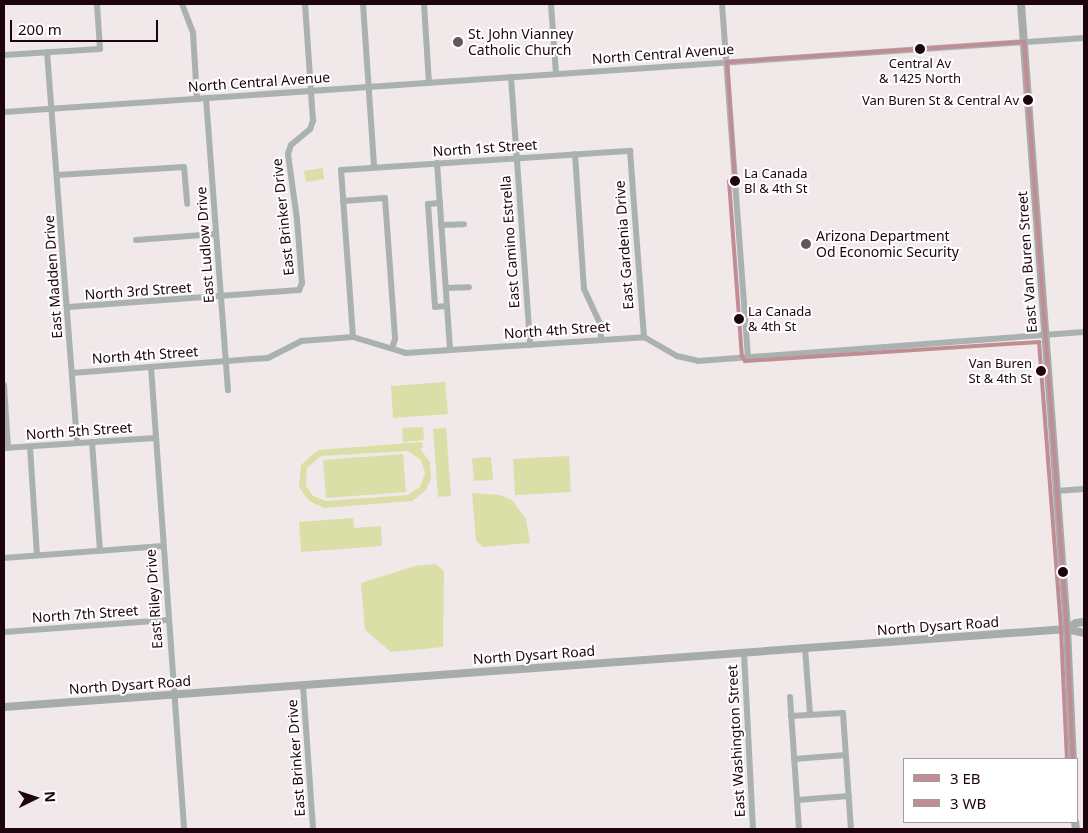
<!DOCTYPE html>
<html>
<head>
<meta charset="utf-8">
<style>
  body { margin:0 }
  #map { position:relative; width:1088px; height:833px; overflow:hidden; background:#f1e8ea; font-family:"Noto Sans",sans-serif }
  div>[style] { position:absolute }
  .green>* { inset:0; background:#d9dfa7 }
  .minor>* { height:6px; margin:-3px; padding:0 3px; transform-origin:3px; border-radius:3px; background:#aab2b1 }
  .major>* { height:8px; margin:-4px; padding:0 4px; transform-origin:4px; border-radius:4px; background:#a5acaa }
  .bus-1>* { height:4px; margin:-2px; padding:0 2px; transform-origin:2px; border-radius:2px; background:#c18d94 }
  .bus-2>* { height:4px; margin:-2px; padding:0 2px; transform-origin:2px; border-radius:2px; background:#c18d94 }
  .dots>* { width:14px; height:14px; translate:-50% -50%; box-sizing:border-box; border:2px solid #fff; border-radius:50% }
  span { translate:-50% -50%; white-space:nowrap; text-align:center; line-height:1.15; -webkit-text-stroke:4px #fff; paint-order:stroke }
  .bus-label { font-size:13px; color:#1e040e }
  .right { translate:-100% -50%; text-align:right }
  .left { translate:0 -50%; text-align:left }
  .poi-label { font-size:14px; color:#1e040e }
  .street-label { font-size:14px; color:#1e040e }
  .frame { position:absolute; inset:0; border:5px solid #1e040e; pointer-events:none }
  .legend { position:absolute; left:903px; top:758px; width:175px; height:65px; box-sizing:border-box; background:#fff; border:1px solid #a59b9f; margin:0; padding:6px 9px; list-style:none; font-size:15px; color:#1e040e }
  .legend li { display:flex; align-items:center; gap:10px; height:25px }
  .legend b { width:25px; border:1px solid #a59b9f }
  .north { position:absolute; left:10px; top:773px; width:50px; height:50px; -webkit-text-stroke:4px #fff; paint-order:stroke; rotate:86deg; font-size:14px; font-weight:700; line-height:20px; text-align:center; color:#1e040e }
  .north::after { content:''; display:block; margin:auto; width:18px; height:22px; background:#1e040e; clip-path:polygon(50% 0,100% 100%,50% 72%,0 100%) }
  .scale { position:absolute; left:10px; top:20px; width:148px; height:22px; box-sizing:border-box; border:2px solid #1e040e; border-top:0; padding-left:6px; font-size:15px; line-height:18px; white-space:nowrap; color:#1e040e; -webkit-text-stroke:4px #fff; paint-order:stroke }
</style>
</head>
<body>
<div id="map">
  <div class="green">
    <div style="clip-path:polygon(323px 168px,324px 179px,306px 182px,304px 171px)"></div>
    <div style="clip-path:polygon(445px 382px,448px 414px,393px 418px,391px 386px)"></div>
    <div style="clip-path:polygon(423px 427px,424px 440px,403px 442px,402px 428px)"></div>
    <div style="clip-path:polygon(446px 428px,451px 496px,438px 497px,433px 429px)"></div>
    <div style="clip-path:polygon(evenodd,422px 442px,423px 448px,420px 449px,430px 462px,431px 479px,425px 491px,412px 501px,324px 508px,309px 501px,299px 487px,301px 465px,318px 450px,422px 442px,408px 451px,421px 460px,425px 473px,420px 487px,408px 495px,326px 501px,313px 496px,306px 486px,307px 468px,321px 456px,408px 451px)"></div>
    <div style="clip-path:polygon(403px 454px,406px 492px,326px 498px,323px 460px)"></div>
    <div style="clip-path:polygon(569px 456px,571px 492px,515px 495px,513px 459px)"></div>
    <div style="clip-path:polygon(491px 457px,493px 480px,474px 481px,472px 458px)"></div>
    <div style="clip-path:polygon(472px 493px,500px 495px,512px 500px,526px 519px,530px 543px,483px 547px,476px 541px)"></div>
    <div style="clip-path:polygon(353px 518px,354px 528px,381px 526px,382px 546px,301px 552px,299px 522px)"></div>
    <div style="clip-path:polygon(435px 564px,444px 571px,443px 647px,391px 652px,365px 630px,361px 583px,415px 566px)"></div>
  </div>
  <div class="minor">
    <div style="left:182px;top:4px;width:31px;rotate:69deg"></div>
    <div style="left:193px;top:33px;width:66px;rotate:86.5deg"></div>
    <div style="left:363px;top:4px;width:163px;rotate:86.1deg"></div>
    <div style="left:424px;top:4px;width:79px;rotate:86.4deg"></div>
    <div style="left:551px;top:4px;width:70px;rotate:85.9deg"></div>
    <div style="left:722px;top:4px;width:353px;rotate:85.8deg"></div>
    <div style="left:47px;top:52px;width:392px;rotate:85.6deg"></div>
    <div style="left:4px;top:55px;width:96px;rotate:-3.6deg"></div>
    <div style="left:100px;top:49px;width:45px;rotate:-93.8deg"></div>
    <div style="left:511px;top:77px;width:269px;rotate:85.9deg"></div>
    <div style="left:206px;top:98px;width:293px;rotate:85.7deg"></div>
    <div style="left:4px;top:112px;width:1083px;rotate:-3.92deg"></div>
    <div style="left:575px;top:154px;width:135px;rotate:86.2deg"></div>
    <div style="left:584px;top:289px;width:38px;rotate:65deg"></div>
    <div style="left:600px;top:323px;width:16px;rotate:86deg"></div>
    <div style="left:437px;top:163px;width:187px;rotate:86deg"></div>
    <div style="left:58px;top:175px;width:126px;rotate:-3.6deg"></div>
    <div style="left:184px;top:167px;width:37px;rotate:85deg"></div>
    <div style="left:343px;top:201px;width:42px;rotate:-4.1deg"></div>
    <div style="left:385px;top:198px;width:141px;rotate:85.9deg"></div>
    <div style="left:395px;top:339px;width:9px;rotate:108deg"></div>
    <div style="left:440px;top:203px;width:12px;rotate:175deg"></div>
    <div style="left:428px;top:204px;width:103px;rotate:86.1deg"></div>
    <div style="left:435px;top:307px;width:12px;rotate:-5deg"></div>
    <div style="left:441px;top:225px;width:23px;rotate:-2deg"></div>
    <div style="left:136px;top:240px;width:80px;rotate:-4.3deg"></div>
    <div style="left:446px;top:288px;width:23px;rotate:-2deg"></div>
    <div style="left:68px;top:307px;width:232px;rotate:-4.2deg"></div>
    <div style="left:299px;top:290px;width:8px;rotate:-67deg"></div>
    <div style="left:302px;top:283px;width:64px;rotate:-94.5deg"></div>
    <div style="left:297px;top:219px;width:66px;rotate:-97.9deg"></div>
    <div style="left:288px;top:154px;width:9px;rotate:-72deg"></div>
    <div style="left:291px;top:145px;width:25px;rotate:-40deg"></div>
    <div style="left:310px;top:129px;width:9px;rotate:-69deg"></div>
    <div style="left:313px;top:121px;width:117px;rotate:-93.9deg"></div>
    <div style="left:353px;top:337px;width:167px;rotate:-94.1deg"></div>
    <div style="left:341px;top:170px;width:290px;rotate:-3.8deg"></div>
    <div style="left:630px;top:151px;width:187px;rotate:85.7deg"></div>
    <div style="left:151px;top:367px;width:463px;rotate:85.9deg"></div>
    <div style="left:72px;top:373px;width:197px;rotate:-4.4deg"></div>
    <div style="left:268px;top:358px;width:37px;rotate:-27deg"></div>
    <div style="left:301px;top:341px;width:52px;rotate:-4.4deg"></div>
    <div style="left:353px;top:337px;width:55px;rotate:16.8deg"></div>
    <div style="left:406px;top:353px;width:239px;rotate:-3.8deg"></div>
    <div style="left:644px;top:337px;width:38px;rotate:30deg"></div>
    <div style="left:677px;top:356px;width:22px;rotate:13deg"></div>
    <div style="left:698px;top:361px;width:387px;rotate:-4.3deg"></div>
    <div style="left:4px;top:385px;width:63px;rotate:86.4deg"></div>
    <div style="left:92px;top:442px;width:109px;rotate:85.8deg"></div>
    <div style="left:30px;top:447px;width:108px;rotate:86.3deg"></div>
    <div style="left:4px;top:448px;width:151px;rotate:-3.8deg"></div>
    <div style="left:1056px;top:491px;width:28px;rotate:-4deg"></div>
    <div style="left:4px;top:558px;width:159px;rotate:-4.3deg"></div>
    <div style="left:4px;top:632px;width:164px;rotate:-4.2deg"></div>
    <div style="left:805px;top:648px;width:67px;rotate:85.7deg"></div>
    <div style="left:744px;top:652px;width:177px;rotate:87.1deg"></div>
    <div style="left:303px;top:685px;width:144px;rotate:86deg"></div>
    <div style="left:790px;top:697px;width:132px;rotate:86.1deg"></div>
    <div style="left:791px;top:716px;width:52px;rotate:-3.3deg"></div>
    <div style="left:843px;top:713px;width:116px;rotate:86.1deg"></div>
    <div style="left:794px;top:759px;width:52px;rotate:-4.4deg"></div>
    <div style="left:797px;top:800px;width:52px;rotate:-4.4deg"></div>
  </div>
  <div class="major">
    <div style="left:1021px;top:4px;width:627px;rotate:85.79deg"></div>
    <div style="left:1067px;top:629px;width:130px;rotate:87.4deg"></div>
    <div style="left:1067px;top:629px;width:11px;rotate:-34deg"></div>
    <div style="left:1076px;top:623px;width:8px;rotate:-7deg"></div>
    <div style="left:4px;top:707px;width:1066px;rotate:-4.2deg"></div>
    <div style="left:1067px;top:629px;width:17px;rotate:13deg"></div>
    <div style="left:1075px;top:822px;width:7px;rotate:82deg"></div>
  </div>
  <div class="bus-1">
    <div style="left:735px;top:181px;width:119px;rotate:-93.8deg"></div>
    <div style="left:727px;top:62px;width:298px;rotate:-3.9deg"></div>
    <div style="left:1024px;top:42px;width:589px;rotate:85.81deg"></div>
    <div style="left:1067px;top:629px;width:130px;rotate:87.4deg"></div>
  </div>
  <div class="bus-2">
    <div style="left:729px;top:181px;width:175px;rotate:85.8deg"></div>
    <div style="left:742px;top:356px;width:6px;rotate:59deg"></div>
    <div style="left:745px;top:361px;width:295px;rotate:-3.7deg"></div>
    <div style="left:1039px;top:342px;width:288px;rotate:85.6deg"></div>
    <div style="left:1061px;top:629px;width:130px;rotate:87.4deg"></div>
  </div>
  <div class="dots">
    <div style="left:458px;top:42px;background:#68545b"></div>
    <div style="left:920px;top:49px;background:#1e040e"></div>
    <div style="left:1028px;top:100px;background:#1e040e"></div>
    <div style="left:735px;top:181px;background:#1e040e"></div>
    <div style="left:806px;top:244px;background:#68545b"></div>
    <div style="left:739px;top:319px;background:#1e040e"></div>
    <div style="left:1041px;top:371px;background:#1e040e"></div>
    <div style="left:1063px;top:572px;background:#1e040e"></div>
  </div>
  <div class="bus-label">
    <span style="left:920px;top:71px">Central Av<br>&amp; 1425 North</span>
    <span class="right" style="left:1019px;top:100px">Van Buren St &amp; Central Av</span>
    <span class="left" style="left:744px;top:181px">La Canada<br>Bl &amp; 4th St</span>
    <span class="left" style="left:748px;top:319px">La Canada<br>&amp; 4th St</span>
    <span class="right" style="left:1032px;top:371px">Van Buren<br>St &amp; 4th St</span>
  </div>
  <div class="poi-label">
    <span class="left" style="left:468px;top:42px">St. John Vianney<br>Catholic Church</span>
    <span class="left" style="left:816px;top:244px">Arizona Department<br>Od Economic Security</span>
  </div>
  <div class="street-label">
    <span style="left:663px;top:54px;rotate:-4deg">North Central Avenue</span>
    <span style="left:259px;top:82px;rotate:-4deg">North Central Avenue</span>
    <span style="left:485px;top:148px;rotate:-4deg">North 1st Street</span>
    <span style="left:283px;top:217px;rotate:-96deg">East Brinker Drive</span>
    <span style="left:510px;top:242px;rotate:-94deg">East Camino Estrella</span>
    <span style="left:205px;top:245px;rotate:-94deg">East Ludlow Drive</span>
    <span style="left:624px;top:245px;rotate:-94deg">East Gardenia Drive</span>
    <span style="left:1027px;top:262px;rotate:-94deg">East Van Buren Street</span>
    <span style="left:53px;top:277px;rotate:-94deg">East Madden Drive</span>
    <span style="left:138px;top:291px;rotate:-4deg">North 3rd Street</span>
    <span style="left:557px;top:330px;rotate:-4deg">North 4th Street</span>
    <span style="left:145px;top:355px;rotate:-4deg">North 4th Street</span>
    <span style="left:79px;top:431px;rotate:-4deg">North 5th Street</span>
    <span style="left:154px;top:599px;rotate:-94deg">East Riley Drive</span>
    <span style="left:85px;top:614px;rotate:-4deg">North 7th Street</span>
    <span style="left:938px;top:626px;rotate:-4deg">North Dysart Road</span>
    <span style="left:534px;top:655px;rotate:-4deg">North Dysart Road</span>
    <span style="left:130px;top:685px;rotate:-4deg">North Dysart Road</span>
    <span style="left:736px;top:741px;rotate:-93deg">East Washington Street</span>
    <span style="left:296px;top:758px;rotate:-94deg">East Brinker Drive</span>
  </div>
  <div class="frame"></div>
  <ul class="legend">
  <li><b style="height:6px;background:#c18d94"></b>3 EB</li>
  <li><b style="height:6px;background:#c18d94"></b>3 WB</li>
  </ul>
  <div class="north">N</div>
  <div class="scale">200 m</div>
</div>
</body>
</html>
